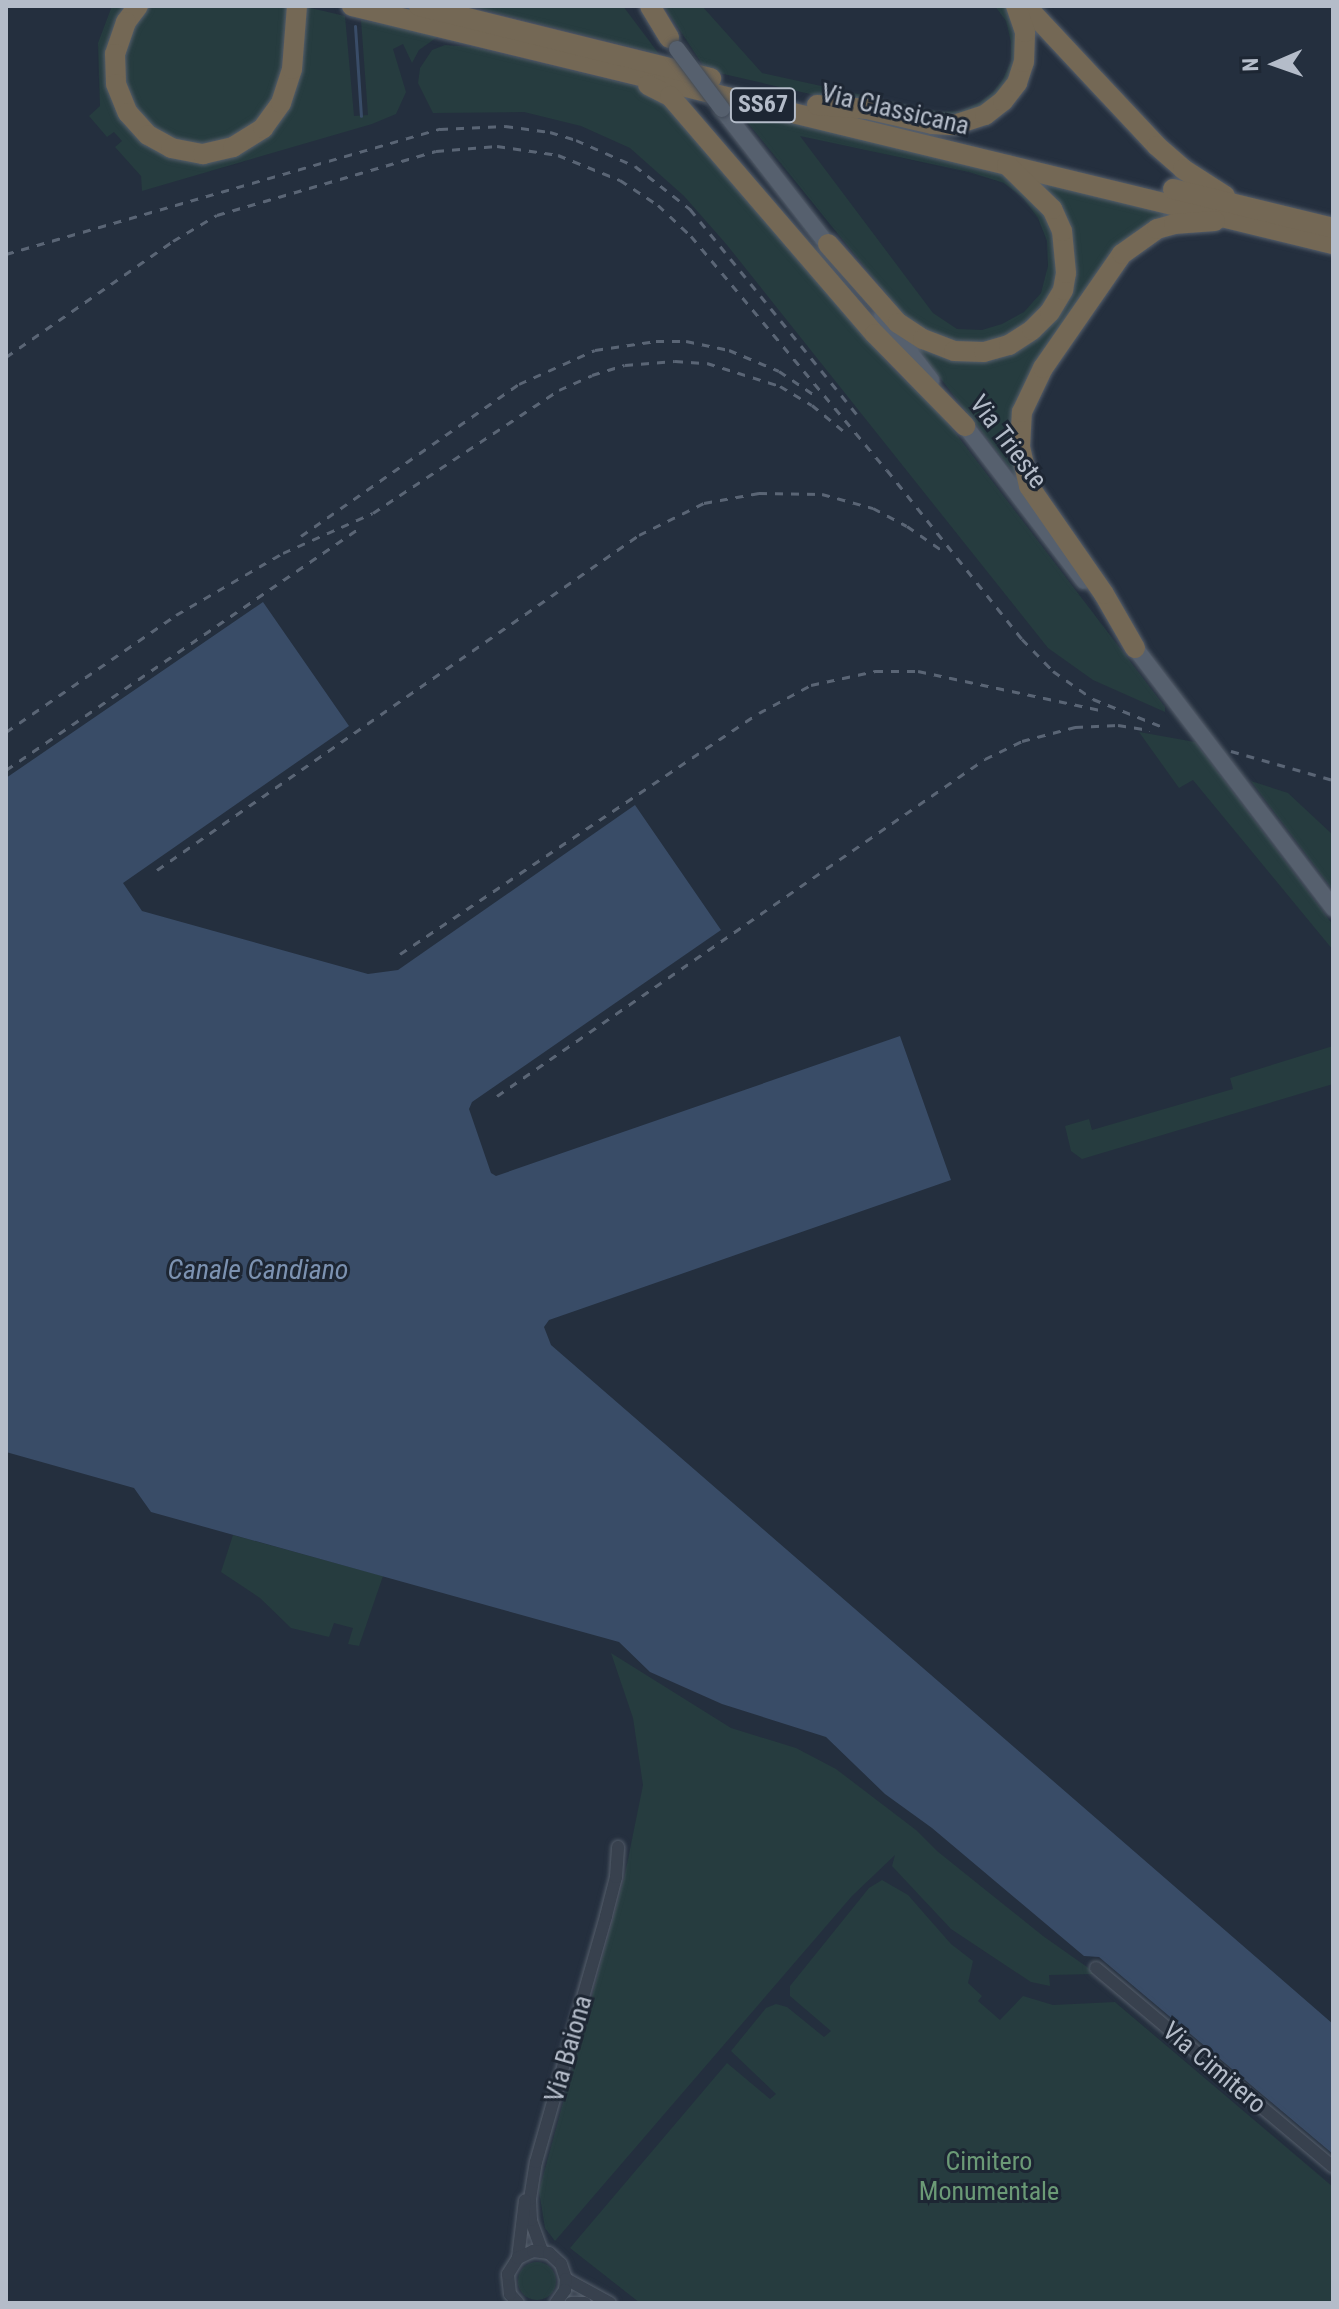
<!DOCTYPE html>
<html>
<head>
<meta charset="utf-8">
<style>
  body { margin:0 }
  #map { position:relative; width:1339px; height:2309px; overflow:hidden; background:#242f3e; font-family:"Roboto Condensed",sans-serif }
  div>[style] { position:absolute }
  .green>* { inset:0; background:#263c3f }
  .round { border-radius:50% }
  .water>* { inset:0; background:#394c67 }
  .stream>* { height:3px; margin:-1.5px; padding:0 1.5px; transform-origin:1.5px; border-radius:1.5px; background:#394c67 }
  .roads { filter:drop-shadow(0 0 2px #565f6c) drop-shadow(0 0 2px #565f6c) }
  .minor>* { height:12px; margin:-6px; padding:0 6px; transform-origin:6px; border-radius:6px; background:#38414e }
  .major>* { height:16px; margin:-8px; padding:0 8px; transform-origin:8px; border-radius:8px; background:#56606e }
  .highway>* { height:20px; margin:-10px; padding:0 10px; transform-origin:10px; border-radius:10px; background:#746855 }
  .rail>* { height:3px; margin-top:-1.5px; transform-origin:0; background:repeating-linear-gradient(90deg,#5a6575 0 8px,transparent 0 16px) }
  .bridges { filter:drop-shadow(0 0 2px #414a57) drop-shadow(0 0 2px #414a57) }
  .major-bridge>* { height:16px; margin:-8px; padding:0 8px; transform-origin:8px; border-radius:8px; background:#56606e }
  span { translate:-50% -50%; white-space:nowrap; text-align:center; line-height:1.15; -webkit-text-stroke:6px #1d2633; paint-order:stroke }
  .shield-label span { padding:2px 6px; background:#1d2633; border:2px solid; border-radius:6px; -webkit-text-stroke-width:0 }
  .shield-label { font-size:24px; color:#b4bcc9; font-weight:700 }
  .street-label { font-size:26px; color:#b4bcc9 }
  .park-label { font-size:26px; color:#6b9a76 }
  .water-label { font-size:28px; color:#7c92b1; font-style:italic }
  .frame { position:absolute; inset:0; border:8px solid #b4bcc9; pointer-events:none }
  .north { position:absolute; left:1235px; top:24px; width:80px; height:80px; -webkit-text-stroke:6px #1d2633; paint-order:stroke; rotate:268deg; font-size:22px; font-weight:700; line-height:32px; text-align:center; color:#b4bcc9 }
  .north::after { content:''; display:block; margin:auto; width:28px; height:36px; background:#b4bcc9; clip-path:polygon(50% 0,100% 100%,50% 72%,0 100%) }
</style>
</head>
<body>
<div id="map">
  <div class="green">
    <div style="clip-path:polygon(112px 6px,128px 6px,108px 74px,174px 155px,262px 138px,302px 6px,345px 16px,354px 116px,368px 115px,361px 20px,440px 35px,419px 50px,412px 63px,403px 44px,393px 49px,406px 92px,396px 114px,372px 124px,142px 191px,141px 176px,115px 147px,122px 141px,114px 132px,107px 137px,89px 116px,100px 106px,98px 43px)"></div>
    <div style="clip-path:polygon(143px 6px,287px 6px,281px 71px,268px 111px,239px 138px,200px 146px,174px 142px,152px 129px,133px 110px,119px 70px,128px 25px)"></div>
    <div style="clip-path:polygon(470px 6px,623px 6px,659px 54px)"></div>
    <div style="clip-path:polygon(664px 6px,702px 6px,762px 73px,940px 112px,960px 111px,980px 102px,993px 92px,1003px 79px,1011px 61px,1011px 42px,1006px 21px,995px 6px,1010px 6px,1021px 36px,1010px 82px,972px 115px,906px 116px,706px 70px)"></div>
    <div style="clip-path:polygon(445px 45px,472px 47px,636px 86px,670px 107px,893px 369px,940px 413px,1165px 707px,1165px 712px,1093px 680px,1048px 648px,727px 245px,684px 196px,630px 148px,581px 126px,524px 112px,433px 113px,418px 83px,420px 68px,432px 50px)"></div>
    <div style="clip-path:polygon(evenodd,731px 102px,1005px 173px,1035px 197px,1057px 239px,1058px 279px,1049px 303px,1019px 334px,967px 347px,911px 324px,731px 102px,800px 136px,969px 172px,1004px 183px,1023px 198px,1038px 218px,1047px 241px,1048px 266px,1041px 293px,1024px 312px,1002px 324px,982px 330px,957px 329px,933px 313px,800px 136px)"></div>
    <div style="clip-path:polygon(1026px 173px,1189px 214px,1107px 258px,1011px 446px,1015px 475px,914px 344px,936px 355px,971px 361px,1019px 348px,1071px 269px)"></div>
    <div style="clip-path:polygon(1139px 732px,1195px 742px,1333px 925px,1333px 950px,1193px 780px,1179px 788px)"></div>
    <div style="clip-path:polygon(1251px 781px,1288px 793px,1333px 835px,1333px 890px)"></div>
    <div style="clip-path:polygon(1333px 1046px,1333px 1084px,1082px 1159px,1071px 1151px,1065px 1126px,1089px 1119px,1092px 1130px,1233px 1089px,1230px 1078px)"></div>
    <div style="clip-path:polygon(233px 1535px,383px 1576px,359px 1646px,348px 1644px,353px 1628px,334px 1623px,329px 1637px,291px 1628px,260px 1598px,221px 1572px)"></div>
    <div style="clip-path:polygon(611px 1653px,731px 1728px,796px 1748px,836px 1769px,916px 1830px,937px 1851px,1043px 1936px,1097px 1974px,1049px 1975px,1050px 1986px,1031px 1982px,951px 1929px,892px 1866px,895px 1855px,852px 1896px,555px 2241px,545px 2228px,539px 2191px,624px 1879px,643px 1785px,633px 1718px)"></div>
    <div style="clip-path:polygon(882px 1880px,908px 1895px,951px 1944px,973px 1961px,968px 1983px,982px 1996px,978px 2001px,1000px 2020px,1023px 1996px,1053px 2005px,1115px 2002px,1333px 2187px,1333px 2303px,640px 2303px,570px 2248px,727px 2063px,770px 2099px,776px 2094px,731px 2051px,766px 2008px,776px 2004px,787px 2007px,824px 2037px,831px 2031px,790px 1996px,790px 1986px,869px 1888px)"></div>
    <div class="round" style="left:518px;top:2262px;width:38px;height:38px"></div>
  </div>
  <div class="water">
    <div style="clip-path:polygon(263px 602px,349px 726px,123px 883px,142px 911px,368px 974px,398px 970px,635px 805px,721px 930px,472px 1102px,469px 1109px,491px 1173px,496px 1176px,900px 1036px,951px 1180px,549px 1320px,544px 1327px,551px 1345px,1333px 2024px,1333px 2154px,1099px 1957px,1084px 1956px,932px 1828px,885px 1794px,826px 1737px,722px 1704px,650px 1672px,619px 1642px,151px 1512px,134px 1488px,6px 1452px,6px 778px)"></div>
  </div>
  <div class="stream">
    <div style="left:355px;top:26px;width:90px;rotate:86.2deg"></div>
  </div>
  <div class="roads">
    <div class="minor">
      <div style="left:1096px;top:1968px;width:309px;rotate:40deg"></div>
      <div style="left:542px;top:2251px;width:33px;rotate:-110deg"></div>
      <div style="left:531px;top:2220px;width:21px;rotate:-93deg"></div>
      <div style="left:530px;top:2199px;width:37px;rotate:-81deg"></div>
      <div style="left:536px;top:2162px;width:256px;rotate:-74.1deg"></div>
      <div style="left:606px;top:1916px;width:40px;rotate:-75.6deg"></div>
      <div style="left:616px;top:1877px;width:30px;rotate:-86deg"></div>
      <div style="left:518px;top:2258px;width:58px;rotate:-83.1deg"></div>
      <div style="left:566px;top:2279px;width:50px;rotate:28.6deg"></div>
      <div style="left:518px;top:2303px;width:12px;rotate:-132deg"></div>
      <div style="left:510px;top:2294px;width:20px;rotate:-96deg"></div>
      <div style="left:508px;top:2274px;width:19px;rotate:-58deg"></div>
      <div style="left:518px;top:2258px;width:17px;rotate:-25deg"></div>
      <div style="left:533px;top:2251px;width:16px;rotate:7deg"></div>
      <div style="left:549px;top:2253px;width:16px;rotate:43deg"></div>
      <div style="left:561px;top:2264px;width:16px;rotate:72deg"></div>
      <div style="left:566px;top:2279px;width:11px;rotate:95deg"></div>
      <div style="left:565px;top:2290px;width:16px;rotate:125deg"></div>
      <div style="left:571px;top:2303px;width:14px"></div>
    </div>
    <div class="major">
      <div style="left:722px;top:109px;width:182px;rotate:52.1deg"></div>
      <div style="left:882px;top:316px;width:81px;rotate:52.6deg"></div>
      <div style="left:959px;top:418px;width:205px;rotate:52.5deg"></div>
      <div style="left:1129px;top:640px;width:337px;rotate:52.7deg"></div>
    </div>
    <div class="highway">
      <div style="left:138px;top:6px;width:20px;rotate:127deg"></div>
      <div style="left:126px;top:22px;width:34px;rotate:109deg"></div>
      <div style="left:115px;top:54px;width:30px;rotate:88deg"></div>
      <div style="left:116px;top:84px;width:31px;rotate:68deg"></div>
      <div style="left:128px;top:113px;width:30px;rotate:48deg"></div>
      <div style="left:148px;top:135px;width:26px;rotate:29deg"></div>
      <div style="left:171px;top:148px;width:33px;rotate:11deg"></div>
      <div style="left:203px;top:154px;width:31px;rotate:-13deg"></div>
      <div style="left:233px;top:147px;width:36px;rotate:-32deg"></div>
      <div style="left:263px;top:128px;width:31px;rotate:-54deg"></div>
      <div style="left:281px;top:103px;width:36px;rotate:-72deg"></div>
      <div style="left:292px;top:69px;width:63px;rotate:-85.5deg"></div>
      <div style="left:352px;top:6px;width:1009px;rotate:13.64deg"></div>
      <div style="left:419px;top:6px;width:301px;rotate:13.9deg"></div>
      <div style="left:650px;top:6px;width:37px;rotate:59deg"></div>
      <div style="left:1026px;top:6px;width:192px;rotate:46.9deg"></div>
      <div style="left:1157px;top:146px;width:35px;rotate:41deg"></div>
      <div style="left:1183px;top:169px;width:50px;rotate:32.7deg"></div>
      <div style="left:648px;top:85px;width:25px;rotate:27deg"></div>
      <div style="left:670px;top:96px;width:314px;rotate:49.3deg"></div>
      <div style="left:875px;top:334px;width:129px;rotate:45.6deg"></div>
      <div style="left:817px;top:105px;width:50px;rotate:4.6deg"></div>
      <div style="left:867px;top:109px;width:67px;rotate:13deg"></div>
      <div style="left:932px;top:124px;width:22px;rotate:3deg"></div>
      <div style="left:954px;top:125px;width:33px;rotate:-18deg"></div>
      <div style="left:985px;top:115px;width:23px;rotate:-38deg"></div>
      <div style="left:1003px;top:101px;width:23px;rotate:-52deg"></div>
      <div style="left:1017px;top:83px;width:22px;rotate:-72deg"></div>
      <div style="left:1024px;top:62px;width:30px;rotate:-88deg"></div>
      <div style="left:1025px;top:32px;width:28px;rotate:-109deg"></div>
      <div style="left:1173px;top:189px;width:165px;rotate:13.7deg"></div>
      <div style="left:828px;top:244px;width:106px;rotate:48.5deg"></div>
      <div style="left:898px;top:323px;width:30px;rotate:33deg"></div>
      <div style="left:923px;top:339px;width:33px;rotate:21deg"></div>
      <div style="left:954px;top:351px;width:30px;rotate:2deg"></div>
      <div style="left:984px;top:352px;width:26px;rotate:-16deg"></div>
      <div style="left:1009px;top:345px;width:27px;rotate:-33deg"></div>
      <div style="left:1032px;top:330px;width:25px;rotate:-45deg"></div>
      <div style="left:1050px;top:312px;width:26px;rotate:-59deg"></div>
      <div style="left:1063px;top:290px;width:17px;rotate:-80deg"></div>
      <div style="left:1066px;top:273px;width:42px;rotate:-95.4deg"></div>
      <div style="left:1062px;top:231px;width:24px;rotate:-114deg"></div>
      <div style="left:1052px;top:209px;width:63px;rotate:-135.6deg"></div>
      <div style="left:1135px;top:648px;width:62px;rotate:-119.9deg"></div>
      <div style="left:1104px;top:594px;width:131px;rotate:-124.8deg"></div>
      <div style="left:1029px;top:486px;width:39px;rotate:-103deg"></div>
      <div style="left:1020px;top:448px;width:36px;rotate:-87deg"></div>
      <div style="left:1022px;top:412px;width:49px;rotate:-64.5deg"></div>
      <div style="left:1043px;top:368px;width:139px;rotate:-55.3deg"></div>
      <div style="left:1122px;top:254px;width:43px;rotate:-35.5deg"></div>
      <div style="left:1157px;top:229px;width:18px;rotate:-16deg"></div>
      <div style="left:1174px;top:224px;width:41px;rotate:-4.2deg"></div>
    </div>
  </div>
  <div class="rail">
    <div style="left:6px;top:254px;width:452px;rotate:-16.1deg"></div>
    <div style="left:440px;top:129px;width:65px;rotate:-2.6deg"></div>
    <div style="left:505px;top:126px;width:45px;rotate:7.6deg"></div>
    <div style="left:550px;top:132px;width:27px;rotate:17deg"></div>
    <div style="left:576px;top:140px;width:64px;rotate:23.8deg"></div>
    <div style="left:635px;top:166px;width:70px;rotate:38deg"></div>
    <div style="left:690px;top:209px;width:268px;rotate:50.9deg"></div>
    <div style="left:6px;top:357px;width:203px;rotate:-34.8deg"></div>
    <div style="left:173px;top:241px;width:51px;rotate:-30.6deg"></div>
    <div style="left:217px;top:215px;width:228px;rotate:-16.3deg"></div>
    <div style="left:436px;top:151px;width:61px;rotate:-4.7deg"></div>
    <div style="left:497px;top:146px;width:62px;rotate:8.4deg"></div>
    <div style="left:558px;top:155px;width:67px;rotate:22deg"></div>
    <div style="left:620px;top:180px;width:45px;rotate:33.3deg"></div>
    <div style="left:658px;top:205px;width:45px;rotate:43.2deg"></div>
    <div style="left:691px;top:236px;width:305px;rotate:50.1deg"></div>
    <div style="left:887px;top:470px;width:216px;rotate:51.4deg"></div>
    <div style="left:1022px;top:639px;width:45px;rotate:45.9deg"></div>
    <div style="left:1053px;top:671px;width:49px;rotate:35deg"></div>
    <div style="left:1093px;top:699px;width:75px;rotate:21.8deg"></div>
    <div style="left:301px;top:536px;width:266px;rotate:-34.9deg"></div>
    <div style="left:519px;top:384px;width:83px;rotate:-24.1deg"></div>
    <div style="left:595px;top:350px;width:62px;rotate:-8.4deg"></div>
    <div style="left:656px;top:341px;width:30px"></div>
    <div style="left:686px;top:341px;width:44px;rotate:11.8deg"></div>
    <div style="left:729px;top:350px;width:54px;rotate:22.8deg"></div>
    <div style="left:779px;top:371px;width:41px;rotate:34.1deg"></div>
    <div style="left:6px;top:732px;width:206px;rotate:-34.5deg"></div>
    <div style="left:176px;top:615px;width:124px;rotate:-30.1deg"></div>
    <div style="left:283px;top:553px;width:98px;rotate:-24deg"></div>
    <div style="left:373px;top:513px;width:223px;rotate:-33.5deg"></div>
    <div style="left:559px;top:390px;width:36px;rotate:-24deg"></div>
    <div style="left:592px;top:375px;width:34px;rotate:-17deg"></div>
    <div style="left:625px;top:365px;width:50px;rotate:-4.6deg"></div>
    <div style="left:675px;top:361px;width:32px;rotate:4deg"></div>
    <div style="left:707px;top:363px;width:77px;rotate:17.5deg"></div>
    <div style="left:780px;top:386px;width:37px;rotate:31deg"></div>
    <div style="left:812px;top:405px;width:45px;rotate:39.6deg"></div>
    <div style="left:1231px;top:751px;width:106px;rotate:15.9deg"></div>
    <div style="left:6px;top:770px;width:428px;rotate:-34.4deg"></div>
    <div style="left:157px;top:870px;width:587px;rotate:-34.8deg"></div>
    <div style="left:639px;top:535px;width:72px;rotate:-26.2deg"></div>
    <div style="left:704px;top:503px;width:56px;rotate:-10.3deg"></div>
    <div style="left:759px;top:493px;width:63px;rotate:0.9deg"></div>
    <div style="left:822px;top:494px;width:53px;rotate:15.4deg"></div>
    <div style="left:873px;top:508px;width:38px;rotate:28deg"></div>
    <div style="left:907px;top:526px;width:44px;rotate:34.8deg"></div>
    <div style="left:400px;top:954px;width:432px;rotate:-33.9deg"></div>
    <div style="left:759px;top:713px;width:59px;rotate:-28.3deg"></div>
    <div style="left:811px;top:685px;width:66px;rotate:-12.3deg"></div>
    <div style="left:875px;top:671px;width:43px"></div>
    <div style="left:918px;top:671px;width:191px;rotate:12.1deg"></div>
    <div style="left:497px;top:1096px;width:593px;rotate:-34.63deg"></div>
    <div style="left:985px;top:759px;width:41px;rotate:-25.9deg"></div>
    <div style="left:1022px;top:741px;width:55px;rotate:-14.8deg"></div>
    <div style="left:1075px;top:727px;width:43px;rotate:-2.7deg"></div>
    <div style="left:1118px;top:725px;width:32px;rotate:9deg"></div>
  </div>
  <div class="bridges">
    <div class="major-bridge">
      <div style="left:677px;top:49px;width:75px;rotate:53.1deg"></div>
    </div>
  </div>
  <div class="shield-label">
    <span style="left:763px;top:105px">SS67</span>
  </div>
  <div class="street-label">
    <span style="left:895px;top:110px;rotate:13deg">Via Classicana</span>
    <span style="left:1008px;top:442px;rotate:53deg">Via Trieste</span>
    <span style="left:569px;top:2049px;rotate:-74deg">Via Baiona</span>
    <span style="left:1214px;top:2068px;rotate:40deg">Via Cimitero</span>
  </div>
  <div class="park-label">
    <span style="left:989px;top:2177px">Cimitero<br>Monumentale</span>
  </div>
  <div class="water-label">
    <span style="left:258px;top:1270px">Canale Candiano</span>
  </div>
  <div class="frame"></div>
  <div class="north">N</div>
</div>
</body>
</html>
